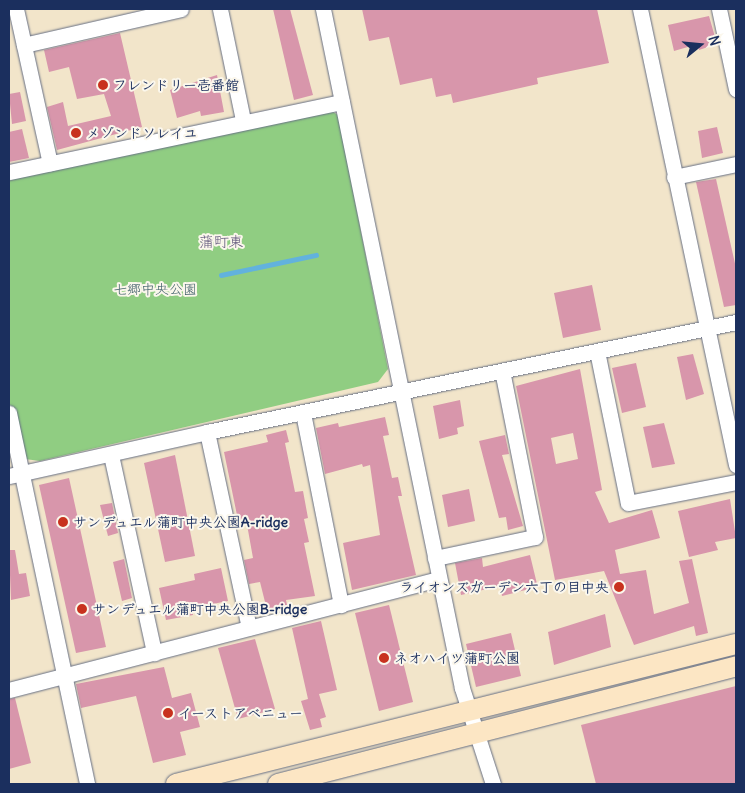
<!DOCTYPE html>
<html>
<head>
<meta charset="utf-8">
<style>
  body { margin:0 }
  #map { position:relative; width:745px; height:793px; overflow:hidden; background:#f2e5ca; font-family:Delius,"Klee One",sans-serif }
  div>[style] { position:absolute }
  .green>* { inset:0; background:#90cd82 }
  .stream>* { height:4.5px; margin:-2.25px; padding:0 2.25px; transform-origin:2.25px; border-radius:2.25px; background:#62b2dd }
  .building>* { inset:0; background:#d896ab }
  .roads { filter:drop-shadow(0 0 1px #666f84) drop-shadow(0 0 1px #666f84) }
  .street>* { height:15px; margin:-7.5px; padding:0 7.5px; transform-origin:7.5px; border-radius:7.5px; background:#fff }
  .secondary>* { height:20px; margin:-10px; padding:0 10px; transform-origin:10px; border-radius:10px; background:#fce6c4 }
  .dots>* { width:14px; height:14px; translate:-50% -50%; box-sizing:border-box; border:2px solid #fbf7ec; border-radius:50% }
  span { translate:-50% -50%; white-space:nowrap; text-align:center; line-height:1.15; -webkit-text-stroke:4px #fbf7ec; paint-order:stroke }
  .poi-label { font-size:14px; color:#1b2f5e; font-weight:700 }
  .left { translate:0 -50%; text-align:left }
  .right { translate:-100% -50%; text-align:right }
  .park-label { font-size:14px; color:#3e5e69 }
  .neighbourhood-label { font-size:15px; color:#5d5379 }
  .frame { position:absolute; inset:0; border:10px solid #1b2f5e; pointer-events:none }
  .north { position:absolute; left:675px; top:20px; width:50px; height:50px; -webkit-text-stroke:4px #fbf7ec; paint-order:stroke; rotate:73deg; font-size:14px; font-weight:700; line-height:20px; text-align:center; color:#1b2f5e }
  .north::after { content:''; display:block; margin:auto; width:18px; height:22px; background:#1b2f5e; clip-path:polygon(50% 0,100% 100%,50% 72%,0 100%) }
</style>
</head>
<body>
<div id="map">
  <div class="green">
    <div style="clip-path:polygon(328px 109px,338px 115px,388px 369px,378px 382px,40px 461px,25px 459px,9px 413px,9px 173px)"></div>
  </div>
  <div class="stream">
    <div style="left:221px;top:275px;width:97px;rotate:-11.9deg"></div>
  </div>
  <div class="building">
    <div style="clip-path:polygon(273px 9px,290px 9px,313px 95px,294px 100px)"></div>
    <div style="clip-path:polygon(362px 9px,597px 9px,609px 63px,537px 78px,538px 84px,453px 103px,451px 94px,436px 97px,432px 78px,400px 85px,389px 37px,369px 41px)"></div>
    <div style="clip-path:polygon(709px 16px,717px 44px,699px 50px,698px 44px,674px 51px,668px 25px)"></div>
    <div style="clip-path:polygon(120px 33px,142px 127px,57px 150px,47px 107px,63px 102px,68px 126px,111px 116px,104px 94px,77px 99px,69px 67px,49px 72px,44px 50px)"></div>
    <div style="clip-path:polygon(217px 75px,224px 112px,201px 116px,200px 111px,177px 118px,170px 90px)"></div>
    <div style="clip-path:polygon(20px 92px,26px 121px,12px 124px,9px 94px)"></div>
    <div style="clip-path:polygon(717px 127px,723px 153px,702px 158px,698px 131px)"></div>
    <div style="clip-path:polygon(22px 129px,29px 158px,9px 162px,9px 132px)"></div>
    <div style="clip-path:polygon(716px 179px,736px 268px,736px 305px,724px 307px,696px 182px)"></div>
    <div style="clip-path:polygon(592px 285px,601px 330px,563px 338px,554px 293px)"></div>
    <div style="clip-path:polygon(693px 354px,704px 394px,686px 400px,677px 357px)"></div>
    <div style="clip-path:polygon(636px 363px,646px 407px,622px 413px,612px 368px)"></div>
    <div style="clip-path:polygon(evenodd,580px 369px,602px 490px,595px 492px,609px 523px,652px 510px,660px 538px,615px 550px,620px 574px,646px 570px,654px 614px,689px 603px,679px 561px,692px 559px,708px 633px,696px 636px,694px 626px,634px 645px,604px 571px,555px 580px,516px 386px,580px 369px,573px 433px,578px 459px,556px 464px,551px 438px,573px 433px)"></div>
    <div style="clip-path:polygon(460px 400px,464px 426px,457px 428px,458px 434px,439px 439px,433px 406px)"></div>
    <div style="clip-path:polygon(385px 417px,389px 435px,383px 436px,392px 478px,398px 477px,402px 496px,398px 496px,416px 575px,352px 590px,343px 543px,380px 535px,370px 465px,363px 467px,362px 464px,325px 474px,316px 428px,338px 423px,339px 427px)"></div>
    <div style="clip-path:polygon(664px 423px,675px 464px,652px 468px,643px 427px)"></div>
    <div style="clip-path:polygon(286px 430px,289px 442px,285px 443px,295px 492px,303px 491px,308px 518px,304px 519px,309px 542px,304px 543px,315px 596px,286px 600px,287px 605px,267px 610px,260px 582px,249px 584px,244px 560px,253px 558px,246px 519px,238px 520px,224px 452px,268px 442px,266px 435px)"></div>
    <div style="clip-path:polygon(505px 435px,509px 454px,502px 455px,523px 526px,508px 530px,506px 517px,499px 518px,479px 441px)"></div>
    <div style="clip-path:polygon(175px 455px,195px 556px,165px 562px,144px 463px)"></div>
    <div style="clip-path:polygon(69px 478px,106px 647px,76px 653px,39px 485px)"></div>
    <div style="clip-path:polygon(469px 489px,475px 521px,448px 527px,442px 495px)"></div>
    <div style="clip-path:polygon(730px 499px,736px 538px,715px 542px,718px 550px,689px 557px,678px 511px)"></div>
    <div style="clip-path:polygon(112px 503px,118px 533px,108px 536px,100px 505px)"></div>
    <div style="clip-path:polygon(9px 550px,15px 550px,19px 574px,26px 573px,30px 596px,11px 600px)"></div>
    <div style="clip-path:polygon(530px 555px,537px 584px,528px 586px,529px 589px,502px 596px,500px 586px,461px 595px,455px 563px,482px 558px,483px 567px)"></div>
    <div style="clip-path:polygon(124px 559px,132px 598px,122px 601px,113px 562px)"></div>
    <div style="clip-path:polygon(221px 568px,228px 601px,192px 608px,193px 615px,166px 620px,159px 588px,195px 580px,194px 574px)"></div>
    <div style="clip-path:polygon(389px 605px,413px 702px,379px 711px,355px 613px)"></div>
    <div style="clip-path:polygon(605px 614px,611px 647px,554px 665px,548px 632px)"></div>
    <div style="clip-path:polygon(321px 621px,337px 690px,319px 694px,326px 717px,320px 719px,322px 727px,310px 730px,301px 701px,308px 699px,292px 628px)"></div>
    <div style="clip-path:polygon(511px 633px,521px 676px,476px 687px,466px 644px)"></div>
    <div style="clip-path:polygon(255px 639px,275px 709px,238px 719px,218px 648px)"></div>
    <div style="clip-path:polygon(164px 667px,172px 698px,191px 693px,200px 727px,180px 732px,186px 755px,153px 763px,136px 696px,81px 708px,76px 684px)"></div>
    <div style="clip-path:polygon(736px 686px,736px 784px,596px 784px,581px 725px)"></div>
    <div style="clip-path:polygon(15px 698px,31px 763px,9px 769px,9px 699px)"></div>
  </div>
  <div class="roads">
    <div class="street">
      <div style="left:16px;top:9px;width:158px;rotate:77.6deg"></div>
      <div style="left:220px;top:9px;width:113px;rotate:78.3deg"></div>
      <div style="left:323px;top:9px;width:693px;rotate:78.43deg"></div>
      <div style="left:462px;top:688px;width:101px;rotate:72.1deg"></div>
      <div style="left:640px;top:9px;width:466px;rotate:78.1deg"></div>
      <div style="left:719px;top:9px;width:82px;rotate:78deg"></div>
      <div style="left:24px;top:45px;width:161px;rotate:-12.9deg"></div>
      <div style="left:9px;top:172px;width:340px;rotate:-11.9deg"></div>
      <div style="left:674px;top:177px;width:63px;rotate:-11.8deg"></div>
      <div style="left:597px;top:351px;width:155px;rotate:78.5deg"></div>
      <div style="left:628px;top:503px;width:110px;rotate:-11deg"></div>
      <div style="left:9px;top:413px;width:379px;rotate:78.1deg"></div>
      <div style="left:303px;top:413px;width:196px;rotate:78.8deg"></div>
      <div style="left:207px;top:432px;width:200px;rotate:77.9deg"></div>
      <div style="left:111px;top:455px;width:203px;rotate:77.7deg"></div>
      <div style="left:9px;top:476px;width:203px;rotate:-12.5deg"></div>
      <div style="left:207px;top:432px;width:540px;rotate:-11.75deg"></div>
      <div style="left:435px;top:558px;width:102px;rotate:-11.9deg"></div>
      <div style="left:535px;top:537px;width:169px;rotate:-101.2deg"></div>
      <div style="left:9px;top:690px;width:444px;rotate:-14.5deg"></div>
    </div>
    <div class="secondary">
      <div style="left:176px;top:784px;width:577px;rotate:-14.04deg"></div>
      <div style="left:278px;top:784px;width:473px;rotate:-14.4deg"></div>
    </div>
  </div>
  <div class="dots">
    <div style="left:103px;top:85px;background:#c8321e"></div>
    <div style="left:76px;top:133px;background:#c8321e"></div>
    <div style="left:63px;top:522px;background:#c8321e"></div>
    <div style="left:619px;top:587px;background:#c8321e"></div>
    <div style="left:82px;top:609px;background:#c8321e"></div>
    <div style="left:384px;top:658px;background:#c8321e"></div>
    <div style="left:168px;top:713px;background:#c8321e"></div>
  </div>
  <div class="poi-label">
    <span class="left" style="left:113px;top:85px">フレンドリー壱番館</span>
    <span class="left" style="left:86px;top:133px">メゾンドソレイユ</span>
    <span class="left" style="left:73px;top:522px">サンデュエル蒲町中央公園A-ridge</span>
    <span class="right" style="left:609px;top:587px">ライオンズガーデン六丁の目中央</span>
    <span class="left" style="left:92px;top:609px">サンデュエル蒲町中央公園B-ridge</span>
    <span class="left" style="left:394px;top:658px">ネオハイツ蒲町公園</span>
    <span class="left" style="left:178px;top:713px">イーストアベニュー</span>
  </div>
  <div class="park-label">
    <span style="left:155px;top:289px">七郷中央公園</span>
  </div>
  <div class="neighbourhood-label">
    <span style="left:221px;top:242px">蒲町東</span>
  </div>
  <div class="frame"></div>
  <div class="north">N</div>
</div>
</body>
</html>
